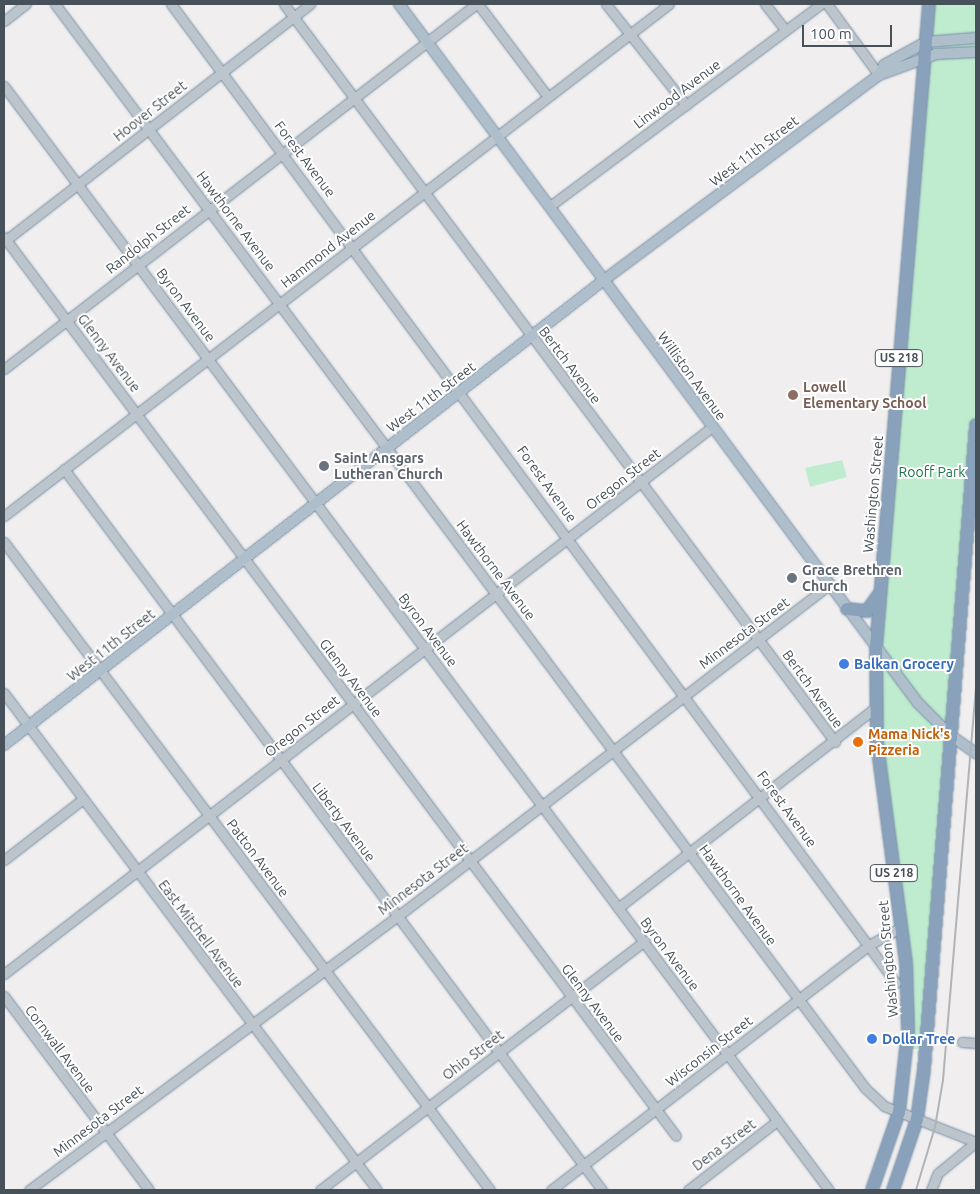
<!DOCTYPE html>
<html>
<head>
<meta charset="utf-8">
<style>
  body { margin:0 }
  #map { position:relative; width:980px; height:1194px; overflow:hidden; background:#f0eeee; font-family:Ubuntu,sans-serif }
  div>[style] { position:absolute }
  .green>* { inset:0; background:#bfebcf }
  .roads { filter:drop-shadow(0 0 1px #748ca5) drop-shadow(0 0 1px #748ca5) }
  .minor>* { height:9px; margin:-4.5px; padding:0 4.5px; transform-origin:4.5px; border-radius:4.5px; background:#bdc5cc }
  .major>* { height:10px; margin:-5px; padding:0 5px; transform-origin:5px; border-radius:5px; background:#afbecb }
  .highway>* { height:12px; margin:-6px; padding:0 6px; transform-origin:6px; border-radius:6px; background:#89a1ba }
  .rail>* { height:2px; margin:-1px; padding:0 1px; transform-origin:1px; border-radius:1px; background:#b0b3b8 }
  .dots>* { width:14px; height:14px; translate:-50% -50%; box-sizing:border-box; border:2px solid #fff; border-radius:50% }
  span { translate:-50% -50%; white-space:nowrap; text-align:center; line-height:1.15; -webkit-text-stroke:4px #fff; paint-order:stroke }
  .shield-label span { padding:1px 4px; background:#fff; border:1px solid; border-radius:4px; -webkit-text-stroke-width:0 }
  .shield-label { font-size:12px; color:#47515a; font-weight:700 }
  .street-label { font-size:14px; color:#47515a }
  .education-label { font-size:14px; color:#785e54; font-weight:700 }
  .left { translate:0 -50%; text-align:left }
  .worship-label { font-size:14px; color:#5b616d; font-weight:700 }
  .park-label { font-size:14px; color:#1d7648 }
  .shop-label { font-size:14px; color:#366cbe; font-weight:700 }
  .food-label { font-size:14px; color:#c56008; font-weight:700 }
  .frame { position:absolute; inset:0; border:5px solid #47515a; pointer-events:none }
  .scale { position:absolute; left:802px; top:25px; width:90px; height:22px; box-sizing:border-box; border:2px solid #47515a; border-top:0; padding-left:6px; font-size:15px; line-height:18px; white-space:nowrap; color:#47515a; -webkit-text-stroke:4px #fff; paint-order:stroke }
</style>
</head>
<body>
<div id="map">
  <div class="green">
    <div style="clip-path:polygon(929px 4px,976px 4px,976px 446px,926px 1048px,907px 1050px,909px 1007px,876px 689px)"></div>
    <div style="clip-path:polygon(842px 460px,847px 477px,810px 487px,805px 468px)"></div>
  </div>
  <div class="roads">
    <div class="minor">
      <div style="left:55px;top:4px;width:1353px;rotate:53.23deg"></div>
      <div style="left:865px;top:1088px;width:26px;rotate:43deg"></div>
      <div style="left:884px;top:1106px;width:99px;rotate:21.4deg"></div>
      <div style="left:171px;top:4px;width:1218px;rotate:53.48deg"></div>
      <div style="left:284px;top:4px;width:921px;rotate:53.25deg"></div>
      <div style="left:478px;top:4px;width:116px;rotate:53deg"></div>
      <div style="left:606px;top:4px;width:129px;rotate:51.6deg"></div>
      <div style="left:765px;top:4px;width:33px;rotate:52deg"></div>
      <div style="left:827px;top:4px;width:88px;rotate:53.8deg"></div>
      <div style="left:4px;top:21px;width:28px;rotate:-38deg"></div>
      <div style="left:4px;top:86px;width:1378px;rotate:53.23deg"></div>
      <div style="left:550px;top:206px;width:338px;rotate:-36.7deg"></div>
      <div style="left:4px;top:237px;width:1122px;rotate:53.22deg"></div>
      <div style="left:6px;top:240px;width:385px;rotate:-37.8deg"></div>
      <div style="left:4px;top:369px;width:597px;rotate:-37.71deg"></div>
      <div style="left:64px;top:469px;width:900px;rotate:53.27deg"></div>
      <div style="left:4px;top:516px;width:839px;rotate:-37.59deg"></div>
      <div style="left:4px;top:542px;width:810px;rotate:53.13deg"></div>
      <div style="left:4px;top:693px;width:621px;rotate:53.11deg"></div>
      <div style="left:4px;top:860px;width:100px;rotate:-37.7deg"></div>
      <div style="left:618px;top:908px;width:327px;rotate:-37.9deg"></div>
      <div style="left:4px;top:974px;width:895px;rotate:-37.69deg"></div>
      <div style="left:4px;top:996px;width:242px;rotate:53.2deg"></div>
      <div style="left:962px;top:1042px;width:14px;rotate:4deg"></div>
      <div style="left:29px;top:1190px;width:460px;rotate:-36.6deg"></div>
      <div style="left:398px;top:916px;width:543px;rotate:-37.52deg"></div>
      <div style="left:320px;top:1190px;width:409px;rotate:-37.5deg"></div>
      <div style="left:551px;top:1190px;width:401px;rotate:-37.6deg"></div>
      <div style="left:869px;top:945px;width:37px;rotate:-29deg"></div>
      <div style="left:688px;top:1190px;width:113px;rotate:-37.8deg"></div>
      <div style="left:931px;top:1190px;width:18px;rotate:-68deg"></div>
      <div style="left:938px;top:1173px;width:49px;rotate:-39.2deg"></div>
    </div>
    <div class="major">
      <div style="left:399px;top:4px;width:871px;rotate:53.41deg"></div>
      <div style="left:918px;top:703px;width:45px;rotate:45deg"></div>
      <div style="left:950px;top:735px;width:32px;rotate:35deg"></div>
      <div style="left:879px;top:75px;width:61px;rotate:-20.2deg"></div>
      <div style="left:936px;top:54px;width:40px;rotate:-2.9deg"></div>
      <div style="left:4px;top:745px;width:759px;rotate:-37.78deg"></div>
      <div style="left:604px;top:280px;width:343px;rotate:-36.7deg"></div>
      <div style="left:879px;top:75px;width:11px;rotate:-63deg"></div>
      <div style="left:884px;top:65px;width:48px;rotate:-28.7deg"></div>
      <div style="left:926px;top:42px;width:50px;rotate:-4.6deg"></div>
    </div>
    <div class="highway">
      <div style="left:847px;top:609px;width:20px;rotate:6deg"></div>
      <div style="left:867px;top:611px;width:19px;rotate:-55deg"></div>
      <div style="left:872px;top:1190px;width:83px;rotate:-70.9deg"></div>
      <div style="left:899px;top:1112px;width:82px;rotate:-83.7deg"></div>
      <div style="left:908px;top:1030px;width:67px;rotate:-91.7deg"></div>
      <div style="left:906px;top:963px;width:222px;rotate:-97.5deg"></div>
      <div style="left:877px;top:743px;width:96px;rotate:-90.6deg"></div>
      <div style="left:876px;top:647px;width:645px;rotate:-85.29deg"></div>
      <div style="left:893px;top:1190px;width:75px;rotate:-71.3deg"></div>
      <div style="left:917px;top:1119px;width:49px;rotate:-81.9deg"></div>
      <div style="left:924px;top:1070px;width:647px;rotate:-85.39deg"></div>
    </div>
  </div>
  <div class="rail">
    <div style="left:916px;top:1190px;width:66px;rotate:-73.2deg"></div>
    <div style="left:935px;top:1127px;width:48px;rotate:-80.3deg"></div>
    <div style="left:943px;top:1080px;width:396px;rotate:-85.2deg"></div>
  </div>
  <div class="dots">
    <div style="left:793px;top:395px;background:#8d6e63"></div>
    <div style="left:324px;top:466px;background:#6b7280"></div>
    <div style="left:792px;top:578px;background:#6b7280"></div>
    <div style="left:844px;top:664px;background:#3f7fe0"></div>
    <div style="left:858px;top:742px;background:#e8710a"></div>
    <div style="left:872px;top:1039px;background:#3f7fe0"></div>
  </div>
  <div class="shield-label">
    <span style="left:899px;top:358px">US 218</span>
    <span style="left:894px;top:873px">US 218</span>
  </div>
  <div class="street-label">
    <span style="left:677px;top:94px;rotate:-37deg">Linwood Avenue</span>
    <span style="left:150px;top:111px;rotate:-38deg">Hoover Street</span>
    <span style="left:754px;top:151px;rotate:-37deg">West 11th Street</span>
    <span style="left:305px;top:159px;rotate:53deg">Forest Avenue</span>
    <span style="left:236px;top:221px;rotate:53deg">Hawthorne Avenue</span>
    <span style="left:148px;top:239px;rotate:-38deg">Randolph Street</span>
    <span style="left:328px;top:249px;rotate:-38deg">Hammond Avenue</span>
    <span style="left:186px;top:305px;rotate:53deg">Byron Avenue</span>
    <span style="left:109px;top:353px;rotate:53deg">Glenny Avenue</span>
    <span style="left:570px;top:365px;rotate:53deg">Bertch Avenue</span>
    <span style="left:692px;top:376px;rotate:54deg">Williston Avenue</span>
    <span style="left:431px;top:397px;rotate:-37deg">West 11th Street</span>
    <span style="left:623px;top:479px;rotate:-38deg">Oregon Street</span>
    <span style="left:547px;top:484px;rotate:54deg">Forest Avenue</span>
    <span style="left:873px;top:494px;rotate:-85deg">Washington Street</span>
    <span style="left:496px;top:570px;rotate:53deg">Hawthorne Avenue</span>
    <span style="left:428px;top:630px;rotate:53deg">Byron Avenue</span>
    <span style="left:744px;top:633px;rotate:-37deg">Minnesota Street</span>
    <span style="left:111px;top:645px;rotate:-38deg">West 11th Street</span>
    <span style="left:351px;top:678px;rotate:53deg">Glenny Avenue</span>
    <span style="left:813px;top:689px;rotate:54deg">Bertch Avenue</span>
    <span style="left:302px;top:726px;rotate:-38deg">Oregon Street</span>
    <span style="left:787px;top:809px;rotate:54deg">Forest Avenue</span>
    <span style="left:344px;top:822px;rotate:53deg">Liberty Avenue</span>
    <span style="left:258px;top:858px;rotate:53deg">Patton Avenue</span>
    <span style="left:423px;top:879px;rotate:-37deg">Minnesota Street</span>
    <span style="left:738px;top:895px;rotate:54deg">Hawthorne Avenue</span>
    <span style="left:201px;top:934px;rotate:53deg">East Mitchell Avenue</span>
    <span style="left:670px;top:954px;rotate:53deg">Byron Avenue</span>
    <span style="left:888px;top:959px;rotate:-95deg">Washington Street</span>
    <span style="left:593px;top:1003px;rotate:53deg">Glenny Avenue</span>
    <span style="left:60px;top:1049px;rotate:53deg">Cornwall Avenue</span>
    <span style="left:709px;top:1051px;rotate:-38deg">Wisconsin Street</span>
    <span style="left:473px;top:1055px;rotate:-37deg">Ohio Street</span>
    <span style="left:98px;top:1121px;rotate:-37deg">Minnesota Street</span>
    <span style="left:724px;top:1145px;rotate:-37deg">Dena Street</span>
  </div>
  <div class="education-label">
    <span class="left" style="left:803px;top:395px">Lowell<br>Elementary School</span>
  </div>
  <div class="worship-label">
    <span class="left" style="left:334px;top:466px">Saint Ansgars<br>Lutheran Church</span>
    <span class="left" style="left:802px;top:578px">Grace Brethren<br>Church</span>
  </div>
  <div class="park-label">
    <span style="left:932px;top:472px">Rooff Park</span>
  </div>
  <div class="shop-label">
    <span class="left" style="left:854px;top:664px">Balkan Grocery</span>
    <span class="left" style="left:882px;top:1039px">Dollar Tree</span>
  </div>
  <div class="food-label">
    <span class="left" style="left:868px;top:742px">Mama Nick's<br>Pizzeria</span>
  </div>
  <div class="frame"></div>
  <div class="scale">100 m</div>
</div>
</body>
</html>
